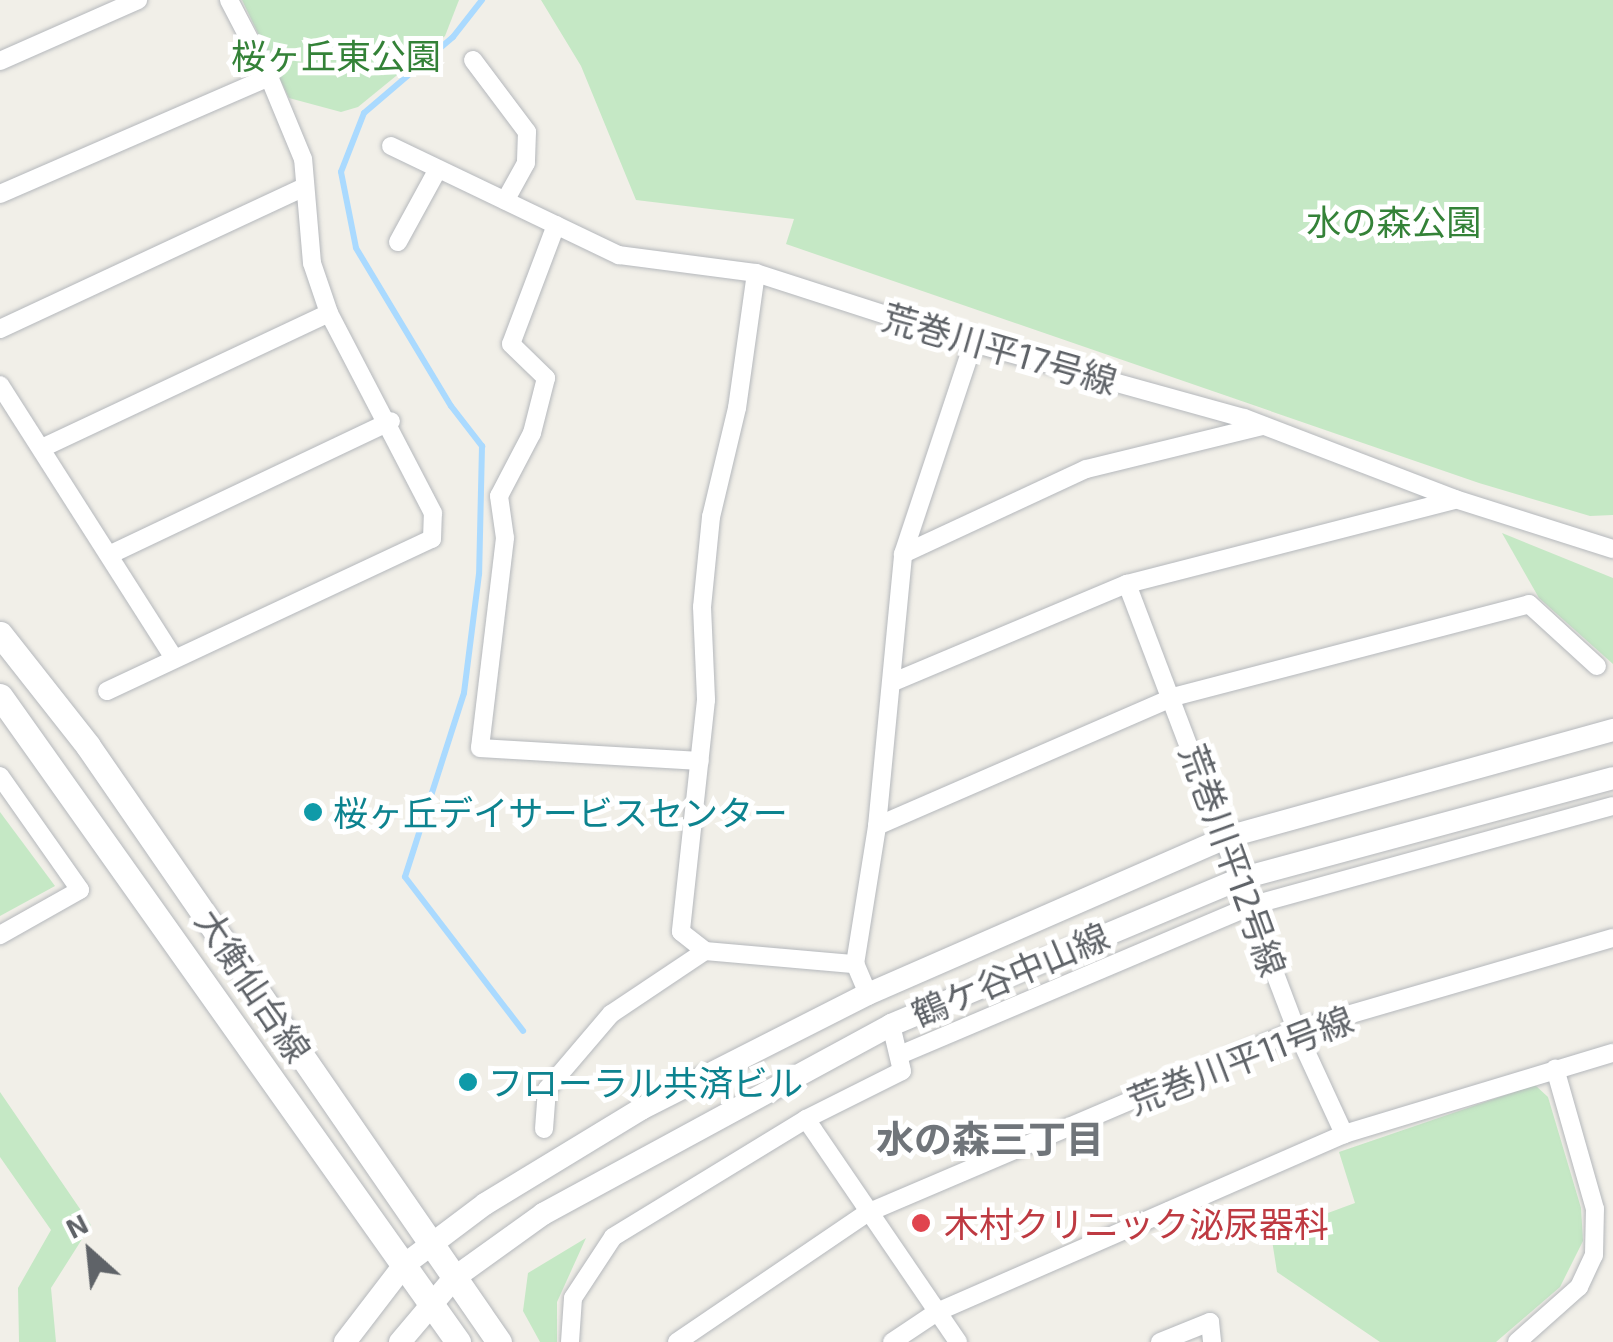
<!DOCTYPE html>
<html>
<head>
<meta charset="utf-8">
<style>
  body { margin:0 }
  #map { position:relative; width:1613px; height:1342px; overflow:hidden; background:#f1efe8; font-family:"Exo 2","Noto Sans JP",sans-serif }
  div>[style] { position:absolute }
  .green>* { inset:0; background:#c5e8c5 }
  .stream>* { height:6px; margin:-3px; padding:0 3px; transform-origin:3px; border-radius:3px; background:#aadaff }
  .roads { filter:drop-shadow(0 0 2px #b5b8bc) drop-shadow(0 0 2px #b5b8bc) }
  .minor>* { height:18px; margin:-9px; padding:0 9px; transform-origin:9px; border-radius:9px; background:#fff }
  .tertiary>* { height:22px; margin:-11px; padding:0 11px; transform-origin:11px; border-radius:11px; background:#fff }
  .secondary>* { height:25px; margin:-12.5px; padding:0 12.5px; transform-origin:12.5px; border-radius:12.5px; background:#fff }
  .dots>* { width:28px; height:28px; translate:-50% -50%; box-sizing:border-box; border:5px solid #fff; border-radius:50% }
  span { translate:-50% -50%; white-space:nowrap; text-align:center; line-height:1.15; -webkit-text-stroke:10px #fff; paint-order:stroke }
  .park-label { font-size:35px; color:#348238 }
  .street-label { font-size:35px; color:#5f6368 }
  .culture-label { font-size:35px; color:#0d838f }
  .left { translate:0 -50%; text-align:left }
  .health-label { font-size:35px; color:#be3a42 }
  .neighbourhood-label { font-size:38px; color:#70757a; font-weight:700 }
  .north { position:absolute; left:40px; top:1202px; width:100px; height:100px; -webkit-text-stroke:8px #fff; paint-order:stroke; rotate:333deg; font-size:28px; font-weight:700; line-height:40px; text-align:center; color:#5f6368 }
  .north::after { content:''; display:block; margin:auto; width:35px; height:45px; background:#5f6368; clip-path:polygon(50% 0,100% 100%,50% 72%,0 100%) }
</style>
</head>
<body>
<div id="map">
  <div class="green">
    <div style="clip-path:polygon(242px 0,459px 0,445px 36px,358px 107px,341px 112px,289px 98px)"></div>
    <div style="clip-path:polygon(541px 0,1613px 0,1613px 515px,1590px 516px,1479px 483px,786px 244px,794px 219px,636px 200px,581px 66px)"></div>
    <div style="clip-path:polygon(1502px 533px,1613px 578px,1613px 664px,1539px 598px)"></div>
    <div style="clip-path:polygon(0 812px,55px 886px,0 916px)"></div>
    <div style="clip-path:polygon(1535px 1085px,1548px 1097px,1581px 1208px,1583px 1241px,1560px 1287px,1496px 1342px,1380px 1342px,1277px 1272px,1271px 1234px,1355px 1203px,1339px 1152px)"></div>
    <div style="clip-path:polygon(0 1092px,91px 1225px,51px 1288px,56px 1342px,19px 1342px,18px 1288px,51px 1230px,0 1157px)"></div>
    <div style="clip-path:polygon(586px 1238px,557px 1302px,557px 1342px,540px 1342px,523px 1311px,528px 1273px)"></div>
  </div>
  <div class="stream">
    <div style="left:482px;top:0;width:47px;rotate:128.1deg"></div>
    <div style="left:453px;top:37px;width:117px;rotate:139.5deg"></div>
    <div style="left:364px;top:113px;width:63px;rotate:111.3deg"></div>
    <div style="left:341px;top:172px;width:77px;rotate:78.8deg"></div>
    <div style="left:356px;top:248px;width:184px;rotate:59deg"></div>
    <div style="left:451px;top:406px;width:51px;rotate:52.2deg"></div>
    <div style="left:482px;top:446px;width:128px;rotate:91.3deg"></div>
    <div style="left:479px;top:574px;width:120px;rotate:97.2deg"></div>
    <div style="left:464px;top:693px;width:193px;rotate:107.8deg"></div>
    <div style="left:405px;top:877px;width:194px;rotate:52.5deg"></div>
  </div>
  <div class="roads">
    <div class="minor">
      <div style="left:473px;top:60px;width:90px;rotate:53.1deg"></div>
      <div style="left:527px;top:132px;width:31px;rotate:92deg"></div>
      <div style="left:526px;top:163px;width:43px;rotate:118.9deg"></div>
      <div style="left:0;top:61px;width:151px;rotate:-23.8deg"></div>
      <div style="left:391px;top:146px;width:253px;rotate:25.6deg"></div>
      <div style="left:619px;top:255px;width:138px;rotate:7.5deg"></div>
      <div style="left:756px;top:273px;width:228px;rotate:17.9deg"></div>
      <div style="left:973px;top:343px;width:281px;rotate:15.5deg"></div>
      <div style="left:1244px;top:418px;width:226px;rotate:21deg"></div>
      <div style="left:1455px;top:499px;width:166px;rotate:17.6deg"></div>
      <div style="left:0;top:194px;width:293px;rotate:-23.5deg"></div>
      <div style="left:269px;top:77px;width:87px;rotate:-117.5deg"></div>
      <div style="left:556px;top:225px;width:127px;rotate:110.7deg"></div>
      <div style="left:511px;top:344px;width:49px;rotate:44.2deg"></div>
      <div style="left:546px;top:378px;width:57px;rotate:104.3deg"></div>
      <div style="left:532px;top:433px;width:71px;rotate:117.6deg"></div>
      <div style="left:499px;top:496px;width:42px;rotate:81.9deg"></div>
      <div style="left:505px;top:538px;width:211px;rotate:96.8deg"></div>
      <div style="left:480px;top:748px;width:220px;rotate:3.4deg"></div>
      <div style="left:398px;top:242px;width:83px;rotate:-61.3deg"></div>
      <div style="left:756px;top:273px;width:136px;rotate:98deg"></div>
      <div style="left:737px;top:408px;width:112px;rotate:103.4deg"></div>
      <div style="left:711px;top:517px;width:90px;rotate:95.7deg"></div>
      <div style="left:702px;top:607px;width:93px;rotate:87.5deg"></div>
      <div style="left:706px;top:700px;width:233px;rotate:96.2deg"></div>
      <div style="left:681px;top:932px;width:31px;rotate:38deg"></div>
      <div style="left:705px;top:951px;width:151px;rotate:5deg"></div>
      <div style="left:0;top:329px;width:336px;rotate:-25deg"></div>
      <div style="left:0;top:385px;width:322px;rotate:57.5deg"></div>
      <div style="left:42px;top:448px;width:317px;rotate:-25.2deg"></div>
      <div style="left:329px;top:313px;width:53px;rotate:-108.8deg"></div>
      <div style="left:312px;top:263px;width:104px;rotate:-94.9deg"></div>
      <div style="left:303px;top:159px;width:89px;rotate:-112.5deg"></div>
      <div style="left:903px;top:554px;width:202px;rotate:-24.9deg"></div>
      <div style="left:1086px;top:469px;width:182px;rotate:-13.7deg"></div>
      <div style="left:109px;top:555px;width:312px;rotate:-25.4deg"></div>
      <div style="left:1127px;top:584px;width:477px;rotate:69.2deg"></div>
      <div style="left:1296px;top:1030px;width:115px;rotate:65.2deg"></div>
      <div style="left:891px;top:683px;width:256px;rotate:-22.8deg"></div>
      <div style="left:1127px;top:584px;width:339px;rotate:-14.4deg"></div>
      <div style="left:107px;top:691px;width:359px;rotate:-25.1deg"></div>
      <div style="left:432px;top:539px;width:26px;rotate:-88deg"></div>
      <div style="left:433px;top:513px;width:225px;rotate:-117.5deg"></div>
      <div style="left:0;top:776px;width:139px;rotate:54.9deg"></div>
      <div style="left:80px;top:890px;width:92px;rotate:150.6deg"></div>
      <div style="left:877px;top:826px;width:323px;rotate:-23.5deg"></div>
      <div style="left:1173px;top:697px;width:368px;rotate:-14.6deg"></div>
      <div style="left:1529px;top:604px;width:92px;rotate:42.4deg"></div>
      <div style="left:868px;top:994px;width:33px;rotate:-113deg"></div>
      <div style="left:855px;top:964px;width:140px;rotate:-80.9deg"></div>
      <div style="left:877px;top:826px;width:273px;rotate:-84.5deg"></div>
      <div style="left:903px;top:554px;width:222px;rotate:-71.6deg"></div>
      <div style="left:902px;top:1054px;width:381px;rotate:-23deg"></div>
      <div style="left:1253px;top:905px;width:373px;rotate:-15.4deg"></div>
      <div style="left:806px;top:1119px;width:270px;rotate:55.7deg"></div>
      <div style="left:544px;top:1129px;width:40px;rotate:-85.7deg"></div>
      <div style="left:547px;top:1089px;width:99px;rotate:-49.5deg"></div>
      <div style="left:611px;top:1014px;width:113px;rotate:-33.8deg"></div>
      <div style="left:570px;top:1342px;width:44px;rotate:-86.1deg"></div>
      <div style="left:573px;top:1298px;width:73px;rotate:-56.7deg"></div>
      <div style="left:613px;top:1237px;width:226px;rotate:-31.4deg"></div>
      <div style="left:806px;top:1119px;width:107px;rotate:-26.6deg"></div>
      <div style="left:902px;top:1071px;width:47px;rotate:-103.4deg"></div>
      <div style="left:677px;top:1342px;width:230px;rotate:-34.2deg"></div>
      <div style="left:867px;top:1213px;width:466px;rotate:-23.1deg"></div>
      <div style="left:1296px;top:1030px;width:330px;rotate:-16.2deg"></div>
      <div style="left:892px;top:1342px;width:54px;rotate:-33.7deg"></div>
      <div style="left:937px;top:1312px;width:444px;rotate:-23.6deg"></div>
      <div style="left:1344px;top:1134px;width:281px;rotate:-16.8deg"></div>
      <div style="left:1160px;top:1342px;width:54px;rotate:-21.8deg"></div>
      <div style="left:1210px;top:1322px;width:20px;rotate:84deg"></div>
      <div style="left:1517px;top:1342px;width:83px;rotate:-41.6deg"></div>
      <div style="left:1579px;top:1287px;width:35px;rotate:-65deg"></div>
      <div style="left:1594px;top:1255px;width:46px;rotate:-88.8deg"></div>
      <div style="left:1595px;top:1209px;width:146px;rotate:-105.9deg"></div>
    </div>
    <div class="tertiary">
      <div style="left:345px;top:1342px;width:97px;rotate:-52.5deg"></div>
      <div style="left:404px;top:1265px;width:101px;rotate:-37deg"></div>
      <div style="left:485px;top:1204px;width:183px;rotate:-31.3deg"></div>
      <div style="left:641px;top:1109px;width:254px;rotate:-26.9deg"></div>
      <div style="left:868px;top:994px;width:392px;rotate:-23.6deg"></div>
      <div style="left:1227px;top:837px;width:401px;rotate:-15.5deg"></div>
      <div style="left:400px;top:1342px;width:84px;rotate:-49.8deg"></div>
      <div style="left:454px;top:1278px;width:110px;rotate:-35.7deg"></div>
      <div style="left:543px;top:1214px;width:396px;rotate:-28.5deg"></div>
      <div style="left:891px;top:1025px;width:381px;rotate:-22.7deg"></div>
      <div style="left:1243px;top:878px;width:383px;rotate:-15.1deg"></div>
    </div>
    <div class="secondary">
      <div style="left:0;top:634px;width:142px;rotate:51.8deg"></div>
      <div style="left:88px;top:746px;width:724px;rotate:55.41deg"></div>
      <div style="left:0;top:696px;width:792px;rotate:54.66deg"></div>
    </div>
  </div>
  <div class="dots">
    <div style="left:313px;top:812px;background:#0f9aa8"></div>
    <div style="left:468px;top:1082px;background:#0f9aa8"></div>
    <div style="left:921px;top:1223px;background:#e0444e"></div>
  </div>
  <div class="park-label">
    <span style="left:336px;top:55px">桜ヶ丘東公園</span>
    <span style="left:1394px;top:221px">水の森公園</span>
  </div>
  <div class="street-label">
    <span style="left:1000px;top:348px;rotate:16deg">荒巻川平17号線</span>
    <span style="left:1234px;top:860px;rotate:70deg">荒巻川平12号線</span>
    <span style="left:1010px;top:974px;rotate:-23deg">鶴ケ谷中山線</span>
    <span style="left:254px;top:985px;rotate:56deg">大衡仙台線</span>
    <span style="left:1240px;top:1059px;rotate:-21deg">荒巻川平11号線</span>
  </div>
  <div class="culture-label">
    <span class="left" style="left:333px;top:812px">桜ヶ丘デイサービスセンター</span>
    <span class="left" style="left:488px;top:1082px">フローラル共済ビル</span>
  </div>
  <div class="health-label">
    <span class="left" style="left:944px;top:1223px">木村クリニック泌尿器科</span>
  </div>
  <div class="neighbourhood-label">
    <span style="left:990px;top:1139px">水の森三丁目</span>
  </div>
  <div class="north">N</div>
</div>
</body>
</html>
